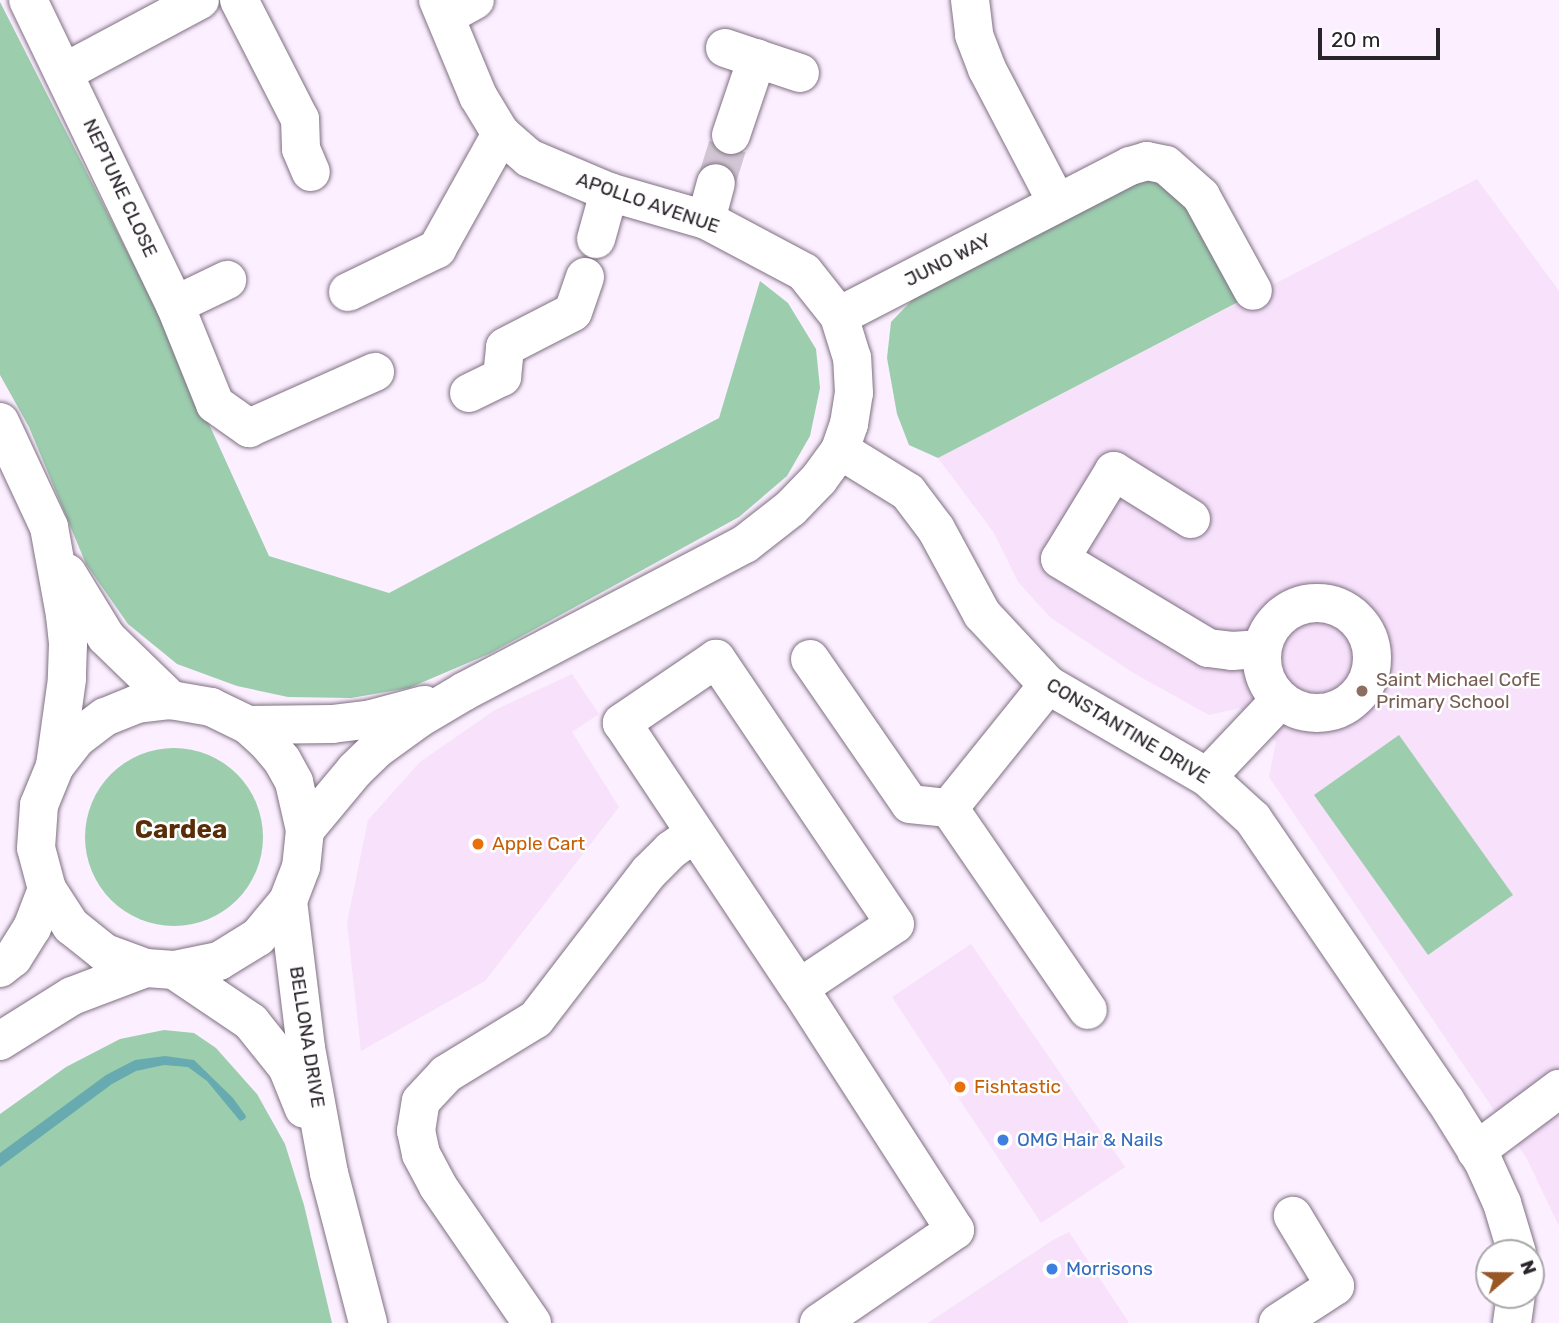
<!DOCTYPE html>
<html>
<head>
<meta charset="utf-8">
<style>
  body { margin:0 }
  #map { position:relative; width:1559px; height:1323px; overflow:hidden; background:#fcefff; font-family:Rubik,sans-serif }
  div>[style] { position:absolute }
  .built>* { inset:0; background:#f7e1fb }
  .green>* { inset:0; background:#9cceae }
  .round { border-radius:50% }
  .water>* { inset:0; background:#67abb1 }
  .minor-tunnel>* { height:38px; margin-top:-19px; transform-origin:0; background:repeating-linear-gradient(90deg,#d2c6d4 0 38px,transparent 0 57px) }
  .roads { filter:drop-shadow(0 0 2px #7f7082) drop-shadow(0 0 2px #7f7082) }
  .minor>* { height:38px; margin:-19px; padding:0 19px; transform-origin:19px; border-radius:19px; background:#fff }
  .minor>.ring { margin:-19px; padding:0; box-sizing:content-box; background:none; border:38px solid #fff; border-radius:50% }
  .dots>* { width:19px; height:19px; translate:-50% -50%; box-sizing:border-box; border:4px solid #fff; border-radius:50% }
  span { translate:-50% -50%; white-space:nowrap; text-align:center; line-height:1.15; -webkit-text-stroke:5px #fff; paint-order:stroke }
  .street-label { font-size:19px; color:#29232a }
  .education-label { font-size:19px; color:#785e54 }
  .left { translate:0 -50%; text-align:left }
  .food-label { font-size:19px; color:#c56008 }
  .shop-label { font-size:19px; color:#366cbe }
  .district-label { font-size:26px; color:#5a2d09; font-weight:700 }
  .north { position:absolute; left:1475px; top:1239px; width:70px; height:70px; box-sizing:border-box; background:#fff; border:2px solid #a9a7aa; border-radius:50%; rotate:70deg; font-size:19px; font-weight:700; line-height:28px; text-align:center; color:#29232a }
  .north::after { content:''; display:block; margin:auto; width:24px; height:32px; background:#995726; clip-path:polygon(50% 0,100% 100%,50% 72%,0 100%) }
  .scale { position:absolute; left:1318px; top:28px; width:122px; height:32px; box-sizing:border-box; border:4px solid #29232a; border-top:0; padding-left:9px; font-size:21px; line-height:24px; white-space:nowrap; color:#29232a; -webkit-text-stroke:5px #fff; paint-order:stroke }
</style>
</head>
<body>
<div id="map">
  <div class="built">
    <div style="clip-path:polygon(1477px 179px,1559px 291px,1559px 1226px,1527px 1159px,1269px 777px,1276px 742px,1240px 708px,1209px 715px,1135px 674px,1051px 618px,1018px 582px,994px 533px,938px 458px)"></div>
    <div style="clip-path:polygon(572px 674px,599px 714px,572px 732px,619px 807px,485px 981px,361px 1051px,347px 923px,368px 820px,420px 762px,495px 710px)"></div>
    <div style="clip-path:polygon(971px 944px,1125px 1167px,1041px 1223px,892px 997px)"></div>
    <div style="clip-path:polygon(1069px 1232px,1129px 1323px,928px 1323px,1053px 1240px)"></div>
  </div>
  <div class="green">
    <div style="clip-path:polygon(0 2px,159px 314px,269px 556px,389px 593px,719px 418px,760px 281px,788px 303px,816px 349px,820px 388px,810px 436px,787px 476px,739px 517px,491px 653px,409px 688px,351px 698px,288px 697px,237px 686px,177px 664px,128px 624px,86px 564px,29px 427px,0 375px)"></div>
    <div style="clip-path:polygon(1136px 180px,1165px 182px,1193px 208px,1242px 300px,938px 458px,909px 445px,897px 414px,887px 358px,891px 322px,919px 293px)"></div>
    <div style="clip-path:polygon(1399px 735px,1513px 895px,1428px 955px,1314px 795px)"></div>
    <div class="round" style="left:85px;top:748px;width:178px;height:178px"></div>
    <div style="clip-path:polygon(164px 1030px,194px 1033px,216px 1048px,257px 1094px,285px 1144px,304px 1205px,332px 1323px,0 1323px,0 1114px,66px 1067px,120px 1039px)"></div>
  </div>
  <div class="water">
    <div style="clip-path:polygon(165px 1056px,194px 1060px,233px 1098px,246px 1116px,245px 1119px,240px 1121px,207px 1081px,188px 1067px,164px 1065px,136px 1071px,112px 1084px,0 1167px,0 1153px,106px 1075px,135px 1060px)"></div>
  </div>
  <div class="minor-tunnel">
    <div style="left:716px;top:183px;width:50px;rotate:-72.6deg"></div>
  </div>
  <div class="roads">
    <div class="minor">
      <div style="left:28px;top:0;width:339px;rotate:64.3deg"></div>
      <div style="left:175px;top:305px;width:107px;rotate:68deg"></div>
      <div style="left:215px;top:404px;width:42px;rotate:35.2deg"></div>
      <div style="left:249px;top:428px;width:138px;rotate:-24deg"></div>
      <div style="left:239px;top:0;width:134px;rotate:62.9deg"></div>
      <div style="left:300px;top:119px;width:30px;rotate:88deg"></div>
      <div style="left:301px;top:149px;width:25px;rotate:67deg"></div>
      <div style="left:970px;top:0;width:35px;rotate:83deg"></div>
      <div style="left:974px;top:35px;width:36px;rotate:69deg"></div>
      <div style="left:987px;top:69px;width:151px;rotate:62.4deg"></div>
      <div style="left:446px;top:16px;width:33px;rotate:-29deg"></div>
      <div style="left:725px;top:48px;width:79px;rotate:18.4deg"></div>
      <div style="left:65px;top:72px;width:153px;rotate:-28.1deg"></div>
      <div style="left:731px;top:135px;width:81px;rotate:-71.3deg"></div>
      <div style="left:706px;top:220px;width:38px;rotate:-75deg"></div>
      <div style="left:596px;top:239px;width:49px;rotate:-74.5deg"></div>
      <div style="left:348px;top:292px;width:99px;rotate:-25.8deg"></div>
      <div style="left:437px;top:249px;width:132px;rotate:-60.9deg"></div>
      <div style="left:175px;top:305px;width:58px;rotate:-25.7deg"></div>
      <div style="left:839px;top:316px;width:327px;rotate:-27.3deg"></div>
      <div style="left:1130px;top:166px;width:18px;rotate:-16deg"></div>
      <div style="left:1147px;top:161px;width:19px;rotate:12deg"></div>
      <div style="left:1166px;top:165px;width:47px;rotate:41.5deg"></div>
      <div style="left:1201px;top:196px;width:108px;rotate:61.3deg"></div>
      <div style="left:469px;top:393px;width:37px;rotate:-26deg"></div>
      <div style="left:502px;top:377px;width:30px;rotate:-84deg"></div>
      <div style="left:505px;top:347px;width:76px;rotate:-27.2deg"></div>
      <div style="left:573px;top:312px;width:37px;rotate:-71deg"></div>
      <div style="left:0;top:422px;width:116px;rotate:65deg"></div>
      <div style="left:49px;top:527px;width:89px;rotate:79.7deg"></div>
      <div style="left:65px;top:615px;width:29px;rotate:84deg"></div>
      <div style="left:68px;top:644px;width:35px;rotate:92deg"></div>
      <div style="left:67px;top:679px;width:88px;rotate:97.9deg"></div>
      <div style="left:840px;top:450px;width:80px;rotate:31.7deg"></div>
      <div style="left:908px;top:492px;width:46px;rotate:52.9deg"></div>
      <div style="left:936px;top:529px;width:97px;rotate:61.6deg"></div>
      <div style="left:982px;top:614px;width:97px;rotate:47.1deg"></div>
      <div style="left:1048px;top:685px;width:184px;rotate:30.1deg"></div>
      <div style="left:1207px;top:777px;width:62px;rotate:42.4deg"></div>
      <div style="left:1253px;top:819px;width:340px;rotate:55.7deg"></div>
      <div style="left:1445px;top:1100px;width:72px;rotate:58.1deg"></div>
      <div style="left:1483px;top:1161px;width:46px;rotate:65.7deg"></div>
      <div style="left:1502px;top:1203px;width:52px;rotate:73.3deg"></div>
      <div style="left:1191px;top:519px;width:91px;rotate:-148.1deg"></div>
      <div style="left:1114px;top:471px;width:103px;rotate:121.5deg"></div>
      <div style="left:1060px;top:559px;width:173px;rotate:31deg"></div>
      <div style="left:1208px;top:648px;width:24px;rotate:7deg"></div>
      <div style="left:1232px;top:651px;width:30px;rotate:-4deg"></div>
      <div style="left:67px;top:573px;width:75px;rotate:58.6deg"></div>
      <div style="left:106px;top:637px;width:91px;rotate:44.1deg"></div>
      <div class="ring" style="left:1262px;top:603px;width:72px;height:72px"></div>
      <div style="left:810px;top:659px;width:176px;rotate:55.4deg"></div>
      <div style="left:910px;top:804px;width:39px;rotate:6deg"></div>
      <div style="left:949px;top:808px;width:158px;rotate:-51.2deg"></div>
      <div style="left:248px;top:725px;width:84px;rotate:-0.7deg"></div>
      <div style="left:332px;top:724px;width:39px;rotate:-7deg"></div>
      <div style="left:371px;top:719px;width:55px;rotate:-14.8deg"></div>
      <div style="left:1207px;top:777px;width:106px;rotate:-46.5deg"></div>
      <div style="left:949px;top:808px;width:245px;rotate:55.5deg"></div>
      <div style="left:305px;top:830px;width:78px;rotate:-50.2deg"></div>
      <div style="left:355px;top:770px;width:32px;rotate:-44deg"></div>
      <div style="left:378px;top:748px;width:49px;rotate:-35.9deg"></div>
      <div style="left:418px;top:719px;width:55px;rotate:-30.8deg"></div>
      <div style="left:465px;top:691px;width:316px;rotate:-27.7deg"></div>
      <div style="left:745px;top:544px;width:58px;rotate:-38deg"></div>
      <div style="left:791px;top:508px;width:40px;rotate:-46deg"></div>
      <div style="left:819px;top:479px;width:36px;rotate:-54deg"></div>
      <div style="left:840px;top:450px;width:28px;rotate:-71deg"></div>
      <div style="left:849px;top:424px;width:31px;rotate:-81deg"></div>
      <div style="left:854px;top:393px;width:35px;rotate:-93deg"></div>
      <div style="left:852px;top:358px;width:44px;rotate:-107.2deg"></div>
      <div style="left:839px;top:316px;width:56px;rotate:-128.5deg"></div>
      <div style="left:804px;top:272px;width:111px;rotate:-152deg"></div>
      <div style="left:706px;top:220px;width:101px;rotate:-163.9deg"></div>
      <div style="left:609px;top:192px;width:87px;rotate:-157deg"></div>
      <div style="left:529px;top:158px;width:37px;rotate:-139deg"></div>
      <div style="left:501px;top:134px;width:44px;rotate:-121.2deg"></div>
      <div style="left:478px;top:96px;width:104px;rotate:-112.6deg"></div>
      <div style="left:288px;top:901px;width:148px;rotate:83deg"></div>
      <div style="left:306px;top:1048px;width:127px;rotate:79.6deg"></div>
      <div style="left:329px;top:1173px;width:155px;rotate:75.4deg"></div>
      <div style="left:0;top:968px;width:16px;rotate:-38deg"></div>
      <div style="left:13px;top:958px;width:36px;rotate:-58deg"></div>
      <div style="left:32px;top:928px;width:42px;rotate:-69deg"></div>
      <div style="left:47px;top:889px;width:42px;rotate:-105deg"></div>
      <div style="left:36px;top:848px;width:43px;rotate:-86deg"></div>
      <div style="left:39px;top:805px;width:42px;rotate:-67.7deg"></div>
      <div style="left:55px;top:766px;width:36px;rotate:-52deg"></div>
      <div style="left:77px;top:738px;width:35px;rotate:-37deg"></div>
      <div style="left:105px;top:717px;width:35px;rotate:-22deg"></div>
      <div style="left:137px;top:704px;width:34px;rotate:-7deg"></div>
      <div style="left:171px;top:700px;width:41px;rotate:9.9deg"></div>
      <div style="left:211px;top:707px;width:41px;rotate:25.9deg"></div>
      <div style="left:248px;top:725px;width:24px;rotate:42deg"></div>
      <div style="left:266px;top:741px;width:25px;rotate:50deg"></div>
      <div style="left:282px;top:760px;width:25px;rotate:61deg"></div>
      <div style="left:294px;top:782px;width:49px;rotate:77.1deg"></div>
      <div style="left:305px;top:830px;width:37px;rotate:96deg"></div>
      <div style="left:301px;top:867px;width:36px;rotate:111deg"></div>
      <div style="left:288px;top:901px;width:47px;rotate:129.8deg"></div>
      <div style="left:258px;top:937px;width:46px;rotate:148.4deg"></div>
      <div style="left:219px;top:961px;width:46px;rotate:168.7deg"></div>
      <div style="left:174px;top:970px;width:28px;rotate:-176deg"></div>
      <div style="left:146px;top:968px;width:44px;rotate:-159.9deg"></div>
      <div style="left:105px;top:953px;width:43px;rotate:-141.5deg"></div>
      <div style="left:71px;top:926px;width:44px;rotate:-123deg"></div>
      <div style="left:174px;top:970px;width:93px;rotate:34deg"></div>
      <div style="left:251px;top:1022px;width:58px;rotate:51.3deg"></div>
      <div style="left:287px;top:1067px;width:45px;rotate:68deg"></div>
      <div style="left:799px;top:988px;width:115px;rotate:-33.7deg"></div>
      <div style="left:895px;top:924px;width:320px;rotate:-124deg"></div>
      <div style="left:716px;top:659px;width:114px;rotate:145.8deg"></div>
      <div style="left:622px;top:723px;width:319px;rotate:56.3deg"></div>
      <div style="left:799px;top:988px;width:288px;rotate:57.2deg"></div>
      <div style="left:955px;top:1230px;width:165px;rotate:145.6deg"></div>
      <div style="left:0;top:1041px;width:85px;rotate:-32deg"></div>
      <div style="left:72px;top:996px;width:79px;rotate:-20.7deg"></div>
      <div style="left:1476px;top:1151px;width:104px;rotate:-36.8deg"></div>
      <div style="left:532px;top:1323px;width:166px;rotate:-124.5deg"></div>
      <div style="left:438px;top:1186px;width:36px;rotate:-118deg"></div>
      <div style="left:421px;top:1154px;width:24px;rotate:-102deg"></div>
      <div style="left:416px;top:1131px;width:30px;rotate:-81deg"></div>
      <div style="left:421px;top:1101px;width:37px;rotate:-47deg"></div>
      <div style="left:446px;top:1074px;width:105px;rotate:-31.4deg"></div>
      <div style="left:536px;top:1019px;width:185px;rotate:-52.5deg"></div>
      <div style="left:649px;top:872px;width:31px;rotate:-45deg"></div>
      <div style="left:671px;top:850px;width:29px;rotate:-35deg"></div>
      <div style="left:1278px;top:1323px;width:68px;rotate:-33deg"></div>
      <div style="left:1335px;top:1286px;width:82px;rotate:-121deg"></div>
      <div style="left:1512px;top:1323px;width:28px;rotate:-82deg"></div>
    </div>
  </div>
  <div class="dots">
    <div style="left:1362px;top:691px;background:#8d6e63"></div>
    <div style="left:478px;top:844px;background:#e8710a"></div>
    <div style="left:960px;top:1087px;background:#e8710a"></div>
    <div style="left:1003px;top:1140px;background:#3f7fe0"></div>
    <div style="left:1052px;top:1269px;background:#3f7fe0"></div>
  </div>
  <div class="street-label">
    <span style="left:120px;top:188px;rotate:65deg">NEPTUNE CLOSE</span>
    <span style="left:648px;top:203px;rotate:19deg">APOLLO AVENUE</span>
    <span style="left:948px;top:260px;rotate:-27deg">JUNO WAY</span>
    <span style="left:1128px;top:731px;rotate:31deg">CONSTANTINE DRIVE</span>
    <span style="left:307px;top:1037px;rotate:81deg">BELLONA DRIVE</span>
  </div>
  <div class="education-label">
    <span class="left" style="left:1376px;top:691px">Saint Michael CofE<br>Primary School</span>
  </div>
  <div class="food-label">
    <span class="left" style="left:492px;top:844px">Apple Cart</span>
    <span class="left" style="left:974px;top:1087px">Fishtastic</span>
  </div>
  <div class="shop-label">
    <span class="left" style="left:1017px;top:1140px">OMG Hair &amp; Nails</span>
    <span class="left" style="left:1066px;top:1269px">Morrisons</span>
  </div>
  <div class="district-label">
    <span style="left:181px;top:830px">Cardea</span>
  </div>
  <div class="north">N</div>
  <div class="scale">20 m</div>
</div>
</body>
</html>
